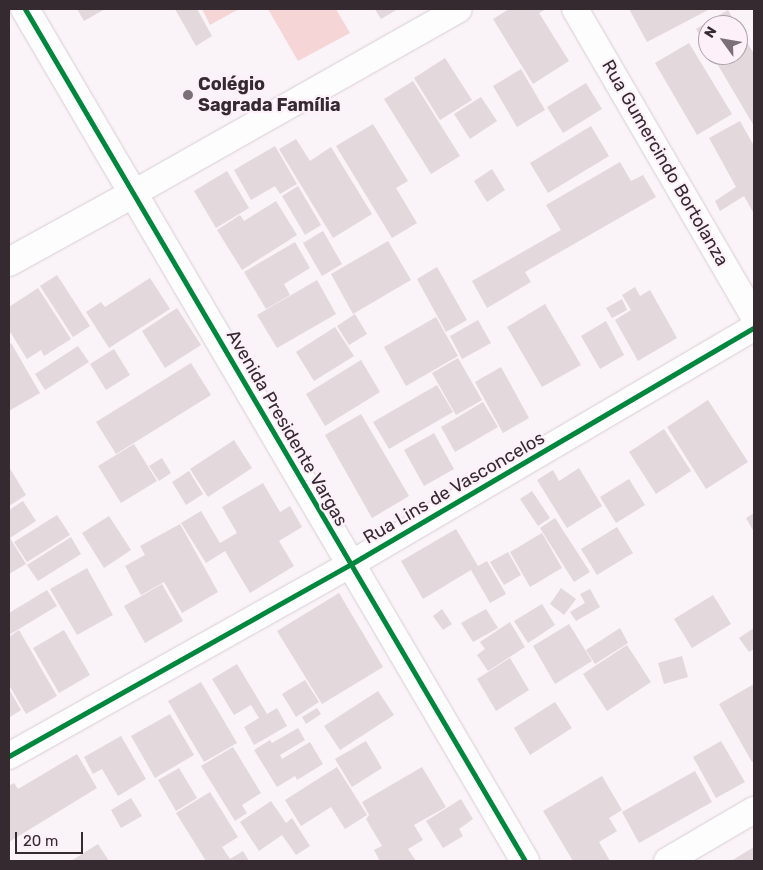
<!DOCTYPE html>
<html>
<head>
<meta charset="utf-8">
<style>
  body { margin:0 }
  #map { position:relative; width:763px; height:870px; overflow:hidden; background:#faf3f7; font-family:Rubik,sans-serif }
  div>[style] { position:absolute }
  .green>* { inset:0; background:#f6d5d7 }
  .building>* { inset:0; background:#e3d8dc }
  .roads { filter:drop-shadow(0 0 1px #d7ced4) drop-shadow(0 0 1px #d7ced4) }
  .minor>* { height:26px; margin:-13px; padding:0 13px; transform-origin:13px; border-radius:13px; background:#fefdfe }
  .tertiary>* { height:28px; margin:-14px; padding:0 14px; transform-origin:14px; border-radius:14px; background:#fefdfe }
  .cycleway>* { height:5px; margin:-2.5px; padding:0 2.5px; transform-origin:2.5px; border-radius:2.5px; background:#00873e }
  .dots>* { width:14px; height:14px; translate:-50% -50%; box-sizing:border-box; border:2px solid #fdf0f8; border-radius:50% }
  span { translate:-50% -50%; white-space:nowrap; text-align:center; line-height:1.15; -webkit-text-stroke:4.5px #fdf0f8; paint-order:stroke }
  .poi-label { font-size:18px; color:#362a31; font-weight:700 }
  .left { translate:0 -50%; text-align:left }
  .street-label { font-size:18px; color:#362a31 }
  .frame { position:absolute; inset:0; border:10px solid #362a31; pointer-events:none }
  .north { position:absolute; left:698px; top:15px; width:50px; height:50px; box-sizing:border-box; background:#fdf0f8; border:1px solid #ada1a8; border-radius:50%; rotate:302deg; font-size:14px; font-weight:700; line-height:20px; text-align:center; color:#362a31 }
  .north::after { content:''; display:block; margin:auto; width:18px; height:22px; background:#7b7076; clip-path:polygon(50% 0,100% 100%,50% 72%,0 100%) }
  .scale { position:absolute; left:15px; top:832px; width:68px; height:22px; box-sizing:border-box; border:2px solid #362a31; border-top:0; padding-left:6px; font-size:15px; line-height:18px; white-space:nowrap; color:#362a31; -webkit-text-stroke:4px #fdf0f8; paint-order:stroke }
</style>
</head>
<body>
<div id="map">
  <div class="green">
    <div style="clip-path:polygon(202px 9px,239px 9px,210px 25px)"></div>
    <div style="clip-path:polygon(268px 9px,336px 9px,350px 33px,298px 61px)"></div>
  </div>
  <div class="building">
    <div style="clip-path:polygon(77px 9px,105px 9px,84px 21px)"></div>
    <div style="clip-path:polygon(175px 9px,197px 9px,212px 36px,196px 46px)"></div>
    <div style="clip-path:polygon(375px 9px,398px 9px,381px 19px)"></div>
    <div style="clip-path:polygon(509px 9px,546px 9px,539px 13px,569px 61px,533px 84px,493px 19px)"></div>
    <div style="clip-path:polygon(629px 9px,710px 9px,647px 42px)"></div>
    <div style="clip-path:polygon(728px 10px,737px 25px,708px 25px,708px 48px,696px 29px)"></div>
    <div style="clip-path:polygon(738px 27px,754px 54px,754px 126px,712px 55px,738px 55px)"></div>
    <div style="clip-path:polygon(689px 43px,732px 114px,697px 135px,655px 63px)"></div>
    <div style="clip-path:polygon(445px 58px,472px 100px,440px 120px,414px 78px)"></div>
    <div style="clip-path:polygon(521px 69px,545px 110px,517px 127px,493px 86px)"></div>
    <div style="clip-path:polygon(413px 81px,460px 156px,431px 174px,384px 99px)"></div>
    <div style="clip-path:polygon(586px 83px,602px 109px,563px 133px,547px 107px)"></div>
    <div style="clip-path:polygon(481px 97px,497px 121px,470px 139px,454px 114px)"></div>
    <div style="clip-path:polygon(740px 121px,754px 146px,754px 214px,744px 196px,720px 211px,715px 201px,736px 187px,709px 138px)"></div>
    <div style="clip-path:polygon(373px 124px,408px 181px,396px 188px,417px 223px,392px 238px,336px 146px)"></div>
    <div style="clip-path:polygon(591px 126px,609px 156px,548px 193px,530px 163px)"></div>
    <div style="clip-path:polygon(296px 139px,310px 161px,331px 147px,372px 214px,333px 238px,279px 149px)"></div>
    <div style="clip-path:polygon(275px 146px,297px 184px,280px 194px,275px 186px,251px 200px,234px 170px)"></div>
    <div style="clip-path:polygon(620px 162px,631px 181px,643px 175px,656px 197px,525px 272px,531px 282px,487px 308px,472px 281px,561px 230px,546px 205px)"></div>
    <div style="clip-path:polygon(492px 169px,505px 190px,487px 202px,474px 181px)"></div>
    <div style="clip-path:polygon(227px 171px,249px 208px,216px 228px,194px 191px)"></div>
    <div style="clip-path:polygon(298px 186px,321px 225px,305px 235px,282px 196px)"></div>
    <div style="clip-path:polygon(276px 201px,297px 235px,242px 270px,217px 230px,240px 215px,244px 221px)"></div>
    <div style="clip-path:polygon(323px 231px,342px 264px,322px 276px,303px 243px)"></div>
    <div style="clip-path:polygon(388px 241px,411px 280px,353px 314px,331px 274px)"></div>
    <div style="clip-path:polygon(295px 242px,310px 268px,284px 284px,290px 295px,266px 309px,244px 272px)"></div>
    <div style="clip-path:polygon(437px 267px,467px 320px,446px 332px,417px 279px)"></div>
    <div style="clip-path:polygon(57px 275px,90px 326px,73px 337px,40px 286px)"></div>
    <div style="clip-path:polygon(150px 278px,170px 309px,109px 348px,86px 312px,101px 302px,105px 307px)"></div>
    <div style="clip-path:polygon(317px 280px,336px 314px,277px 348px,257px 315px)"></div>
    <div style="clip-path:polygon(635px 287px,640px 296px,650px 290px,677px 338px,638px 361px,615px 320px,631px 310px,622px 295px)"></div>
    <div style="clip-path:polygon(38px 288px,71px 339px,44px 356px,41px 350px,27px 359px,9px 330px,9px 307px)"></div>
    <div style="clip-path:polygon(622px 299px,627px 310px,612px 318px,606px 308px)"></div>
    <div style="clip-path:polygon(545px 304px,581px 365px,542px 387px,507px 327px)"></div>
    <div style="clip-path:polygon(177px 308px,201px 345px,165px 368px,142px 331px)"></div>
    <div style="clip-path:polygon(355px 314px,367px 334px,349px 345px,337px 326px)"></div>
    <div style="clip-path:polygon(436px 317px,458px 356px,406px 386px,384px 347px)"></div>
    <div style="clip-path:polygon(478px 320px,491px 343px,462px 359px,450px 336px)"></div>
    <div style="clip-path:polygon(606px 321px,624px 355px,600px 369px,581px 336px)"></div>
    <div style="clip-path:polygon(335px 327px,354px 356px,314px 381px,296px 352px)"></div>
    <div style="clip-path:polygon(11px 343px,40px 393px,9px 411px,9px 344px)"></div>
    <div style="clip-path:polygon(78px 346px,89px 362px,45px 390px,35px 374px)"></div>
    <div style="clip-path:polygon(114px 349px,130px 375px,106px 390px,90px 364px)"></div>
    <div style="clip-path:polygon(458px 358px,482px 400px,456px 415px,432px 373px)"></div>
    <div style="clip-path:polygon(361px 360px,380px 392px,325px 426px,306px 394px)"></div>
    <div style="clip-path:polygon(191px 363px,211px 395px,116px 454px,96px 422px)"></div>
    <div style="clip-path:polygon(501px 367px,529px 418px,503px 433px,475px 382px)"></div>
    <div style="clip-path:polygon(437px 385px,453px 412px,389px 449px,373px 422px)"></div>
    <div style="clip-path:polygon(708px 400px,748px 462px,706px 489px,667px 427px)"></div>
    <div style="clip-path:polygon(483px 402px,498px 427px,455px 452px,441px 427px)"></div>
    <div style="clip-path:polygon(361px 414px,409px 496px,372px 518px,325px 435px)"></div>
    <div style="clip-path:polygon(664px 429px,691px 471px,656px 494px,629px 452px)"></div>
    <div style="clip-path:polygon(434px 433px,454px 469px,424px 486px,404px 450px)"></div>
    <div style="clip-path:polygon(234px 440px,252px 468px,208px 497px,190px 469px)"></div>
    <div style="clip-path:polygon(134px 444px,157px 481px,121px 503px,98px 466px)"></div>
    <div style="clip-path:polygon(162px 458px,171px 473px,159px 481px,149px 466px)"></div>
    <div style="clip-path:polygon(9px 467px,26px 495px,9px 506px)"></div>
    <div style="clip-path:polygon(579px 468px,602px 506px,567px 528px,537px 480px,553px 470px,559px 481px)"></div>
    <div style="clip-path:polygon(189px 471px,203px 494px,186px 505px,172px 482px)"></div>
    <div style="clip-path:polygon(629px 479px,645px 505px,616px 523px,600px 497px)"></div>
    <div style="clip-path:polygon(263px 483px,280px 512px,290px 506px,302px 527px,279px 541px,294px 566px,250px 593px,225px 551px,206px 563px,181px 523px,201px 511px,220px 543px,237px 533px,222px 507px)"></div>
    <div style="clip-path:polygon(532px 491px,550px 518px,538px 526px,520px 499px)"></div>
    <div style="clip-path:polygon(23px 501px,36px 521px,10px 538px,26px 564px,9px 574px,9px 510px)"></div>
    <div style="clip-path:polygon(754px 513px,754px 532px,746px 518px)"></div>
    <div style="clip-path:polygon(57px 515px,70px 535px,27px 562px,14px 542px)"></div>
    <div style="clip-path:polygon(109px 516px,131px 550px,104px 568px,82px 533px)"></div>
    <div style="clip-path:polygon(555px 518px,590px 572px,574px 582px,540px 528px)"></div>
    <div style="clip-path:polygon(180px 524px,218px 592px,182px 613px,164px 582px,141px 595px,125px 566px,145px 555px,140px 546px)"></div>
    <div style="clip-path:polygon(617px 527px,633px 553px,597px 575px,581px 549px)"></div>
    <div style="clip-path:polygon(456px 529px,478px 566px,487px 561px,506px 594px,490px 603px,471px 570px,423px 599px,401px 561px)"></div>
    <div style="clip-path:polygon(542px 533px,562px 568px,530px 587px,510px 552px)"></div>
    <div style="clip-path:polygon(71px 537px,81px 554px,38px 581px,27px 565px)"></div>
    <div style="clip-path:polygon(508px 552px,521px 575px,504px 585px,490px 562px)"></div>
    <div style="clip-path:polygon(87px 568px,113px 615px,77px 635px,50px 589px)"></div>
    <div style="clip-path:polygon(162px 584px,183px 621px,145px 643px,124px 606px)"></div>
    <div style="clip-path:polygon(561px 588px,576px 599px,564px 615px,550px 604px)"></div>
    <div style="clip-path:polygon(590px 589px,600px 607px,576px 621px,570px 612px,585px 603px,580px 594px)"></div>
    <div style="clip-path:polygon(47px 590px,57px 606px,9px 635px,9px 613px)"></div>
    <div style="clip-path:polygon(339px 593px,383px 667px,322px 704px,277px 631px)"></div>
    <div style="clip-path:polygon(713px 595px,731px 624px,692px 648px,674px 619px)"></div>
    <div style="clip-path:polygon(542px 604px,555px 625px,528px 643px,514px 621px)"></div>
    <div style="clip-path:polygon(442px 609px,452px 624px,443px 630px,433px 616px)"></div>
    <div style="clip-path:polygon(486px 609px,498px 628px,473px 642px,461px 623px)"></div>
    <div style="clip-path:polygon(510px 622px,525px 647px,488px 671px,477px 655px,485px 649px,480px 642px)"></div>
    <div style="clip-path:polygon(569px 624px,592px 661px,555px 684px,533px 646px)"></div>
    <div style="clip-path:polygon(620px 628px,628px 643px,595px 664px,586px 650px)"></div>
    <div style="clip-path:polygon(754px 628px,754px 649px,749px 652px,739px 638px)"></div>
    <div style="clip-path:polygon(19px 630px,57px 696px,26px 714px,9px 685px,9px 637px)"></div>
    <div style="clip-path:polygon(64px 630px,90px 675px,59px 693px,33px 648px)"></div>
    <div style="clip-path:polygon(627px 645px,651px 682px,607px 711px,583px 674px)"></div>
    <div style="clip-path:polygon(682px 656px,688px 677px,664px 684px,658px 663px)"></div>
    <div style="clip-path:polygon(510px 658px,529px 690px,496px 711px,477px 679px)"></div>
    <div style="clip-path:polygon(237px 664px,267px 714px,277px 708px,287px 726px,254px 745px,244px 727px,259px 718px,251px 705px,234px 715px,212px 679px)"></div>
    <div style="clip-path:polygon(305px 680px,319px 702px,296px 717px,282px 694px)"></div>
    <div style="clip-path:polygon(201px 682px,237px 743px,204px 762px,168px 701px)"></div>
    <div style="clip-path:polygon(754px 684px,754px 761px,752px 762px,719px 704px)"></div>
    <div style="clip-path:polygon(9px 689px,21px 710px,10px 717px,9px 715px)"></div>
    <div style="clip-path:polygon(378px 691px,394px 715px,340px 750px,324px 726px)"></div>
    <div style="clip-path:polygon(555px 702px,572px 728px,530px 755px,514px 728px)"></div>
    <div style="clip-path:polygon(317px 708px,321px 714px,306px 724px,302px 717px)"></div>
    <div style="clip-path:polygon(170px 714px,194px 755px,155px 778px,131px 736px)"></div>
    <div style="clip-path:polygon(298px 728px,305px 740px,280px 755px,282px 759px,310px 742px,323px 764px,297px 780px,295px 776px,277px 787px,254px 750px,270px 740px,272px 743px)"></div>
    <div style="clip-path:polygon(121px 736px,146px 779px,118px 796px,102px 769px,93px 774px,84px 757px)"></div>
    <div style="clip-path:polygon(366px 741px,382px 768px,352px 787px,335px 759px)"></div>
    <div style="clip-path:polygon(721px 741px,745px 782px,716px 798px,693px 757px)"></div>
    <div style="clip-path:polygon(233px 747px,261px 793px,242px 805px,247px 813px,235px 821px,201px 766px)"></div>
    <div style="clip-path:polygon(77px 754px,97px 788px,9px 842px,9px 786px,14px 783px,18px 789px)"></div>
    <div style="clip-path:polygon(337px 767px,367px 815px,345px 829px,331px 807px,301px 826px,285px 800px)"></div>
    <div style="clip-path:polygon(422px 767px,446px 807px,414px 825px,423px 840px,408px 849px,416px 861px,380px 861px,374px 850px,382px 846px,366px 819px,369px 815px,362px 802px)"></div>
    <div style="clip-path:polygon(179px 768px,197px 798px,176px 811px,158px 780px)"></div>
    <div style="clip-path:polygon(695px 771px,712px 802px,639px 843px,622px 812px)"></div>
    <div style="clip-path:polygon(602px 776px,622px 810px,609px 818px,617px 831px,599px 842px,610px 861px,573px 861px,543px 811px)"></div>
    <div style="clip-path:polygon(210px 792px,238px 837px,222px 847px,230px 859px,243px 851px,249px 861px,206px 861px,176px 813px)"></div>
    <div style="clip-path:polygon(131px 798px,142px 816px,121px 828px,111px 810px)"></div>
    <div style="clip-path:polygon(461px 799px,473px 819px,459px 829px,463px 836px,443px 848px,426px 821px)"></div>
    <div style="clip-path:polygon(271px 801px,286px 823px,292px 818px,310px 846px,296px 855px,282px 835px,259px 851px,240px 822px)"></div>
    <div style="clip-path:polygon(98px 844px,109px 861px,71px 861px)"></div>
    <div style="clip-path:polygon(754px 847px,754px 861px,731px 861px)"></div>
  </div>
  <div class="roads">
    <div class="minor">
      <div style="left:575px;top:9px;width:356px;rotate:59.8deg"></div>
      <div style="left:134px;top:193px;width:373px;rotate:-29.5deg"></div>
      <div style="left:9px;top:756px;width:392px;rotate:-29.3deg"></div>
      <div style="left:351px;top:564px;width:467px;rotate:-30.4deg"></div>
      <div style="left:667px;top:861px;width:101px;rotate:-30.4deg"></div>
    </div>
    <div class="tertiary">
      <div style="left:25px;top:9px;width:988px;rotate:59.59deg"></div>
      <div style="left:9px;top:262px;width:143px;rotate:-28.9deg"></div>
    </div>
  </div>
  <div class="cycleway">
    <div style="left:25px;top:9px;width:988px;rotate:59.59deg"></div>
    <div style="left:9px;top:756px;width:392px;rotate:-29.3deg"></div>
    <div style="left:351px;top:564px;width:467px;rotate:-30.4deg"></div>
  </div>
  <div class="dots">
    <div style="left:188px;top:95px;background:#7b7076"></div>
  </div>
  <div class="poi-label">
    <span class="left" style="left:198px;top:95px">Colégio<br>Sagrada Família</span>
  </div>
  <div class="street-label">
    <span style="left:665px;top:163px;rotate:60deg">Rua Gumercindo Bortolanza</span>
    <span style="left:287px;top:428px;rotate:60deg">Avenida Presidente Vargas</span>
    <span style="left:454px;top:488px;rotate:-30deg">Rua Lins de Vasconcelos</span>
  </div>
  <div class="frame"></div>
  <div class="north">N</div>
  <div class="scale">20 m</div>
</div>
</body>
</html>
